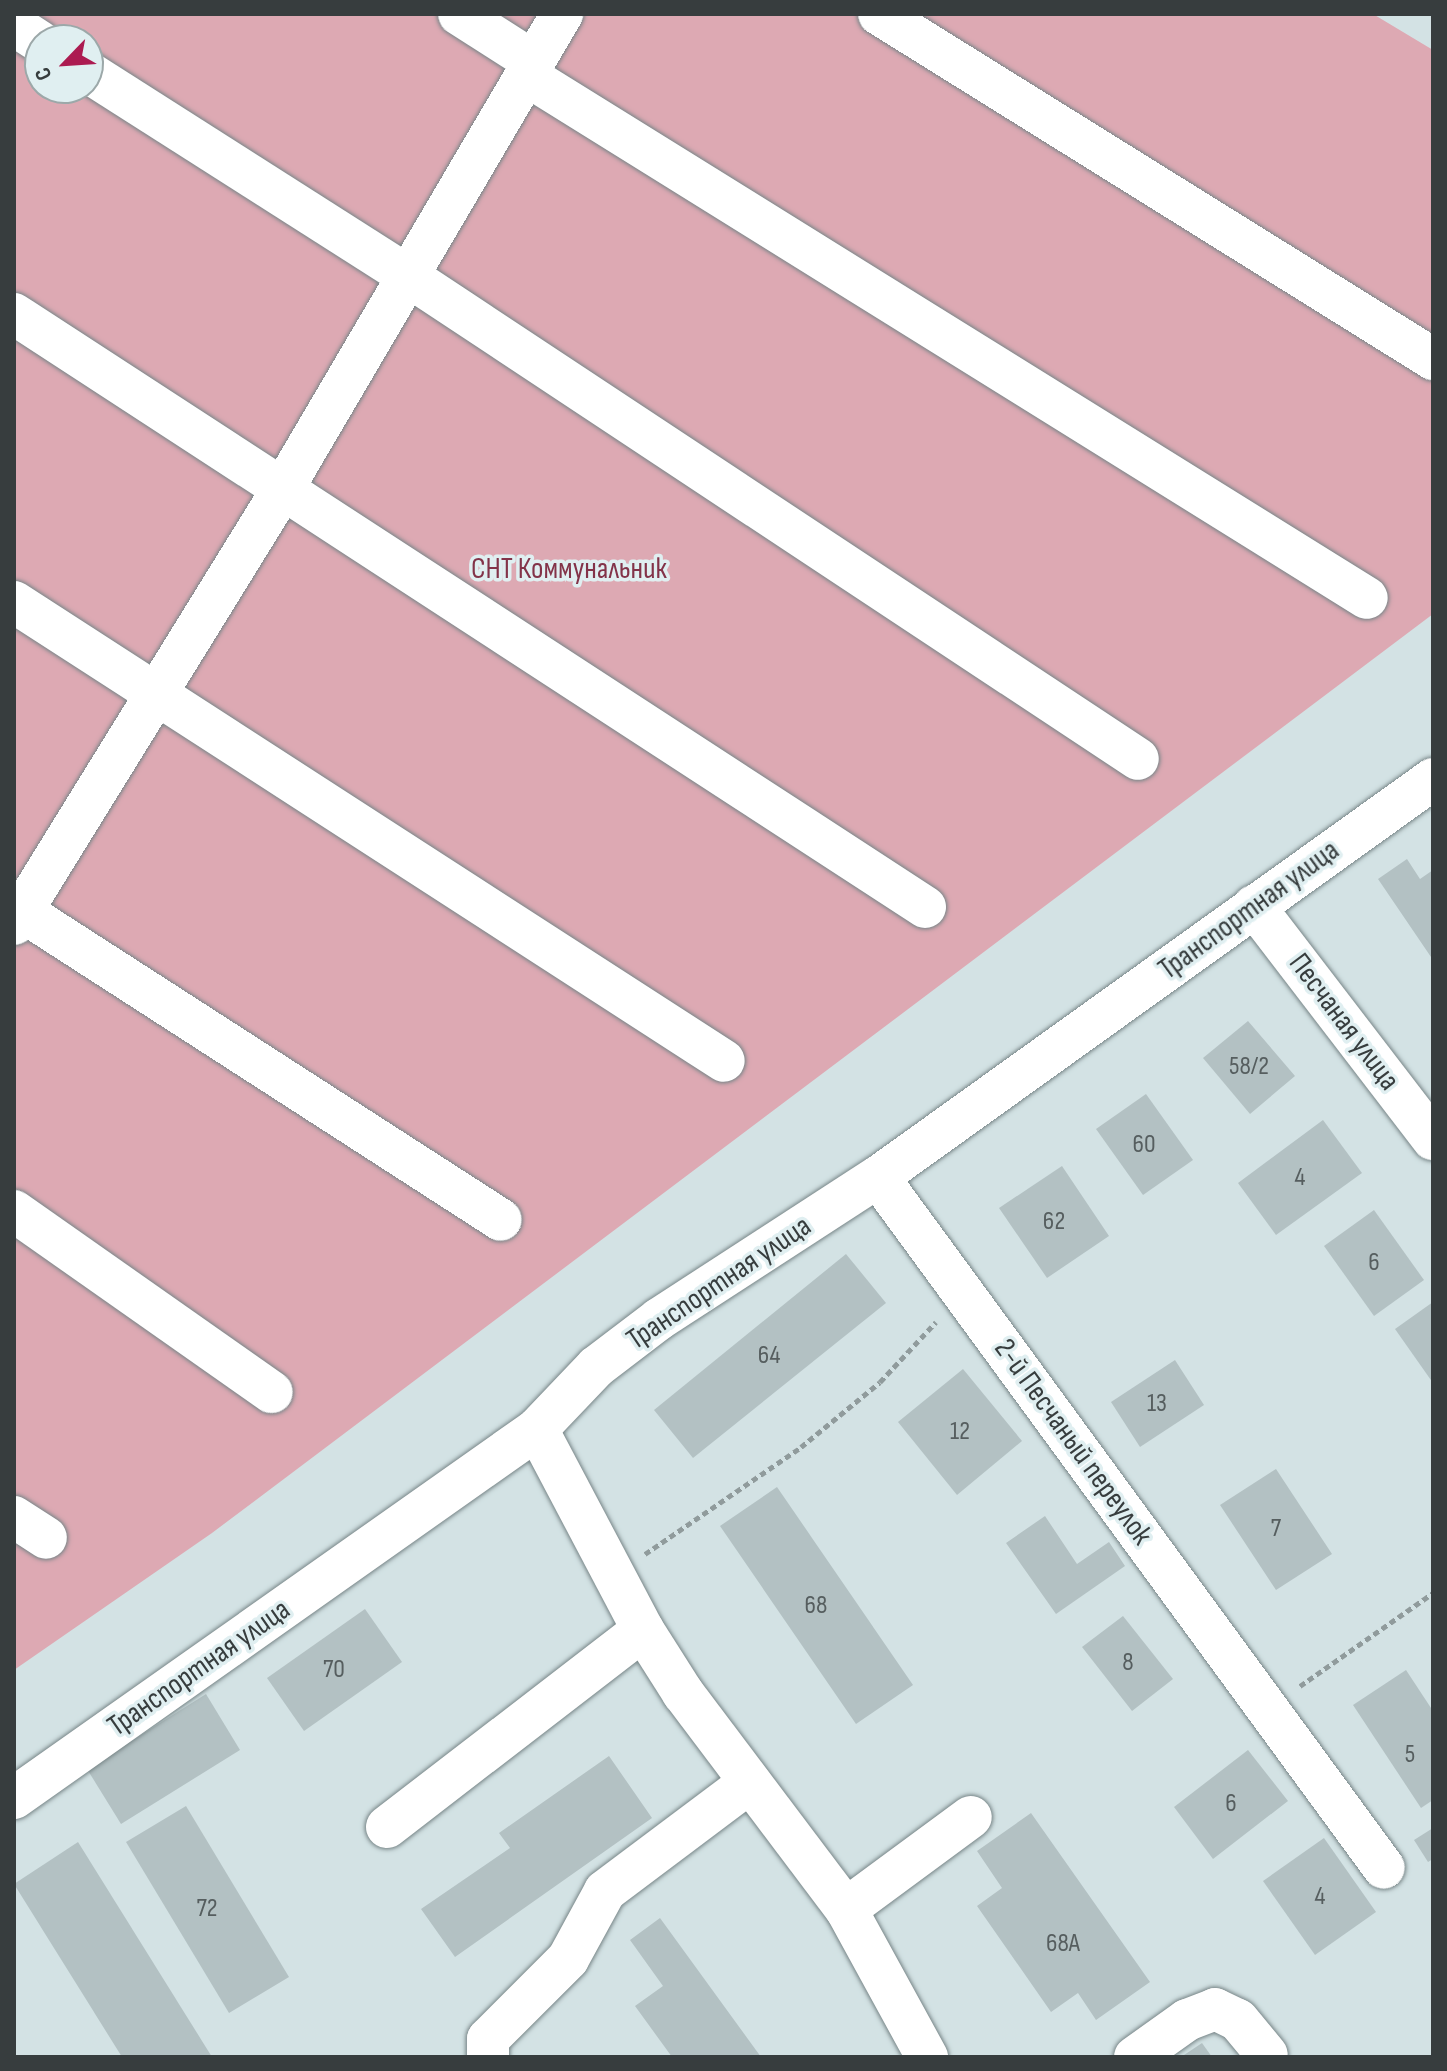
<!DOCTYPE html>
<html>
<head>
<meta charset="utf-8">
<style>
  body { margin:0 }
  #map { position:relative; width:1447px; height:2071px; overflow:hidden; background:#d3e2e4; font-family:"Sofia Sans Condensed",sans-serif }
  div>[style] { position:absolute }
  .green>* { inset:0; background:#dda9b3 }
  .building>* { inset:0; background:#b3c1c3 }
  .path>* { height:5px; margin-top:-2.5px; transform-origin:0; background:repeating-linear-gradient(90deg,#909b9c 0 6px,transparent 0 10px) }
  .roads { filter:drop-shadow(0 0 2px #778587) drop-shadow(0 0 2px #778587) }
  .minor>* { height:42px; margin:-21px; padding:0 21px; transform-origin:21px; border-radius:21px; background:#fff }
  span { translate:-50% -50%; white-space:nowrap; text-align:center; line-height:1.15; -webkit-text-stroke:7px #e0eff1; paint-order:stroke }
  .number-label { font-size:26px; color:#565e5f }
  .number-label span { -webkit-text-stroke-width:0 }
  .park-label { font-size:30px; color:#833349 }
  .street-label { font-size:30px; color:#373d3e }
  .frame { position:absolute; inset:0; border:16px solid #373d3e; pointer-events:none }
  .north { position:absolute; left:24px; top:24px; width:80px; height:80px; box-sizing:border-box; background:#e0eff1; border:2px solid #9ca8a9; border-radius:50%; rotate:245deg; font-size:22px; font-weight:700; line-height:32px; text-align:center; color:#373d3e }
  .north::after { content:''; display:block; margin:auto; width:28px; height:36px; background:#ac1b51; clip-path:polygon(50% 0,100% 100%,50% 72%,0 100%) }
</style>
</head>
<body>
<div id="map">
  <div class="green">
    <div style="clip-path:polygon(evenodd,14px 14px,1373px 14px,1433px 50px,1433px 614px,212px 1533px,14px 1670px,14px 14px,40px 40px,88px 40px,88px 88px,40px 88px,40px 40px)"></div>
  </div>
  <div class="building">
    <div style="clip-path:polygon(1407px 859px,1420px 879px,1433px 870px,1431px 957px,1378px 879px)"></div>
    <div style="clip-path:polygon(1248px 1021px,1295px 1076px,1250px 1114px,1203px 1058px)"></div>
    <div style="clip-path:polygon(1146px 1094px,1193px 1160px,1143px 1195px,1096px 1129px)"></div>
    <div style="clip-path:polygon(1323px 1120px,1362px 1173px,1276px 1235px,1238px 1183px)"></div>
    <div style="clip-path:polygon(1062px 1166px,1109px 1236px,1047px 1278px,999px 1208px)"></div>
    <div style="clip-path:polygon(1374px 1210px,1424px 1280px,1374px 1316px,1324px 1246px)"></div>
    <div style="clip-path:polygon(846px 1254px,886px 1303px,693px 1458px,654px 1410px)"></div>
    <div style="clip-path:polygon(1433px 1302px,1433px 1383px,1395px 1329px)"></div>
    <div style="clip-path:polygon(1175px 1360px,1204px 1405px,1140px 1447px,1111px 1402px)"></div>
    <div style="clip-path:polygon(963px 1369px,1022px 1441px,957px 1495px,898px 1422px)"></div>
    <div style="clip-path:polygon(1276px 1469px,1332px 1554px,1276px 1590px,1220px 1505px)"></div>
    <div style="clip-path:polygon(777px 1487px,913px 1685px,856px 1724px,720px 1526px)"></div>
    <div style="clip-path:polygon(1045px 1516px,1077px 1564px,1109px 1542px,1125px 1566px,1056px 1614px,1006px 1543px)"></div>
    <div style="clip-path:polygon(365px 1609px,402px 1662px,304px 1731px,267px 1678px)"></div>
    <div style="clip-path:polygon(1123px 1616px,1173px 1679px,1132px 1711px,1082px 1647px)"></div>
    <div style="clip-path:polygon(1406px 1670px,1433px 1711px,1433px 1800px,1421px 1808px,1353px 1705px)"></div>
    <div style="clip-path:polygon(206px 1694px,240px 1750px,121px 1824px,87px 1769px)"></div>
    <div style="clip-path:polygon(1248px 1750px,1288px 1801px,1213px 1859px,1174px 1807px)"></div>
    <div style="clip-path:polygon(609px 1756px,652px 1818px,455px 1957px,421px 1909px,510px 1848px,499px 1833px)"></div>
    <div style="clip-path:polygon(186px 1806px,289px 1977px,229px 2013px,126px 1842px)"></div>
    <div style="clip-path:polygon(1031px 1813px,1150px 1982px,1096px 2020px,1078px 1993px,1051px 2012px,977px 1906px,1002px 1888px,977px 1851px)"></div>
    <div style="clip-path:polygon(1433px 1828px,1433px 1859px,1428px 1862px,1414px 1840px)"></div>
    <div style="clip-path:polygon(1324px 1838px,1376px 1912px,1315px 1955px,1263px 1881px)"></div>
    <div style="clip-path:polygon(78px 1842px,212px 2057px,122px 2057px,14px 1884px)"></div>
    <div style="clip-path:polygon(660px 1918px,761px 2057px,672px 2057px,635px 2006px,663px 1986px,630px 1940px)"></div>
    <div style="clip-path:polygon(1202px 2043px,1212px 2057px,1181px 2057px)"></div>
  </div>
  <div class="path">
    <div style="left:645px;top:1554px;width:189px;rotate:-34.4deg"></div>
    <div style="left:801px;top:1447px;width:102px;rotate:-39.4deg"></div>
    <div style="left:880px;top:1382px;width:82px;rotate:-47deg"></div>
    <div style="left:1300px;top:1686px;width:162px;rotate:-35deg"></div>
  </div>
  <div class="roads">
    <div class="minor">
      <div style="left:459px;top:14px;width:89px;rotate:32.6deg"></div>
      <div style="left:879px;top:14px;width:653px;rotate:31.91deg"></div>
      <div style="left:14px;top:25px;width:31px;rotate:33deg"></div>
      <div style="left:88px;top:72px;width:379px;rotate:32.5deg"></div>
      <div style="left:408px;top:276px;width:875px;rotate:33.49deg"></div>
      <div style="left:526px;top:75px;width:990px;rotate:31.88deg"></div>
      <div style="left:14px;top:314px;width:1087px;rotate:33.06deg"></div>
      <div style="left:14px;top:602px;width:845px;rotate:32.88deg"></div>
      <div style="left:14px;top:906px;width:579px;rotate:32.81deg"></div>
      <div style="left:1254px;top:906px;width:294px;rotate:52.5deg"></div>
      <div style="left:14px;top:924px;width:514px;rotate:-58.29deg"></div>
      <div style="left:284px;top:487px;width:549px;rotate:-59.56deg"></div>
      <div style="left:878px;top:1177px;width:856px;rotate:53.79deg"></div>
      <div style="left:14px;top:1211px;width:315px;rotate:35.1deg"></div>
      <div style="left:537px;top:1429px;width:227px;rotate:62.2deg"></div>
      <div style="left:643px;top:1630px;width:75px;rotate:57.6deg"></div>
      <div style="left:683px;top:1693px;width:271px;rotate:53deg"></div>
      <div style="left:846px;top:1909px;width:169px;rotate:61.3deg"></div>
      <div style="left:14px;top:1517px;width:38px;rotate:33deg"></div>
      <div style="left:14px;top:1798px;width:640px;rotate:-35.2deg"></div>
      <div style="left:537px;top:1429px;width:86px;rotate:-46.4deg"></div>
      <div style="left:596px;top:1367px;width:79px;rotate:-37.3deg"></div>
      <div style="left:659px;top:1319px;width:261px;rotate:-33deg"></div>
      <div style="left:878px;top:1177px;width:683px;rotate:-35.64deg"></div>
      <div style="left:387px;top:1827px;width:323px;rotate:-37.6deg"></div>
      <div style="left:846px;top:1909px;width:155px;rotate:-36.4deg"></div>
      <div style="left:488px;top:2057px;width:18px;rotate:-90deg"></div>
      <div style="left:488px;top:2039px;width:113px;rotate:-45deg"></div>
      <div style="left:568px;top:1959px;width:77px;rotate:-61.4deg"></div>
      <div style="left:605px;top:1891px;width:181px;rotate:-36.9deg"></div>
      <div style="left:1135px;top:2057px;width:64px;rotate:-35.4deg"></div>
      <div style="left:1187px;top:2020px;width:30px;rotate:-21deg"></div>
      <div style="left:1215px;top:2009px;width:25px;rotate:26deg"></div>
      <div style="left:1238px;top:2020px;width:45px;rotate:50.4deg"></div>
    </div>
  </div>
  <div class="number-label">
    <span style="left:1249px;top:1067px">58/2</span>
    <span style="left:1144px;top:1145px">60</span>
    <span style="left:1300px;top:1178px">4</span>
    <span style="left:1054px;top:1222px">62</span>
    <span style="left:1374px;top:1263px">6</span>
    <span style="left:769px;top:1356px">64</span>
    <span style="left:1157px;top:1404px">13</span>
    <span style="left:960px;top:1432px">12</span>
    <span style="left:1276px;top:1529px">7</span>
    <span style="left:816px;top:1606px">68</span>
    <span style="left:1128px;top:1663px">8</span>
    <span style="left:334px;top:1670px">70</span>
    <span style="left:1410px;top:1755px">5</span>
    <span style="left:1231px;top:1804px">6</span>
    <span style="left:1320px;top:1897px">4</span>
    <span style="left:207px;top:1909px">72</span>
    <span style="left:1063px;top:1944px">68А</span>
  </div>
  <div class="park-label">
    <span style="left:569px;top:569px">СНТ Коммунальник</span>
  </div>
  <div class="street-label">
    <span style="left:1249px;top:910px;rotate:-36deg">Транспортная улица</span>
    <span style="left:1344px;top:1022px;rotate:53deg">Песчаная улица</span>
    <span style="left:719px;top:1283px;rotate:-34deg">Транспортная улица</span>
    <span style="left:1073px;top:1442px;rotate:54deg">2-й Песчаный переулок</span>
    <span style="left:199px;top:1668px;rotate:-35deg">Транспортная улица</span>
  </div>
  <div class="frame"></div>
  <div class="north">С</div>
</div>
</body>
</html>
